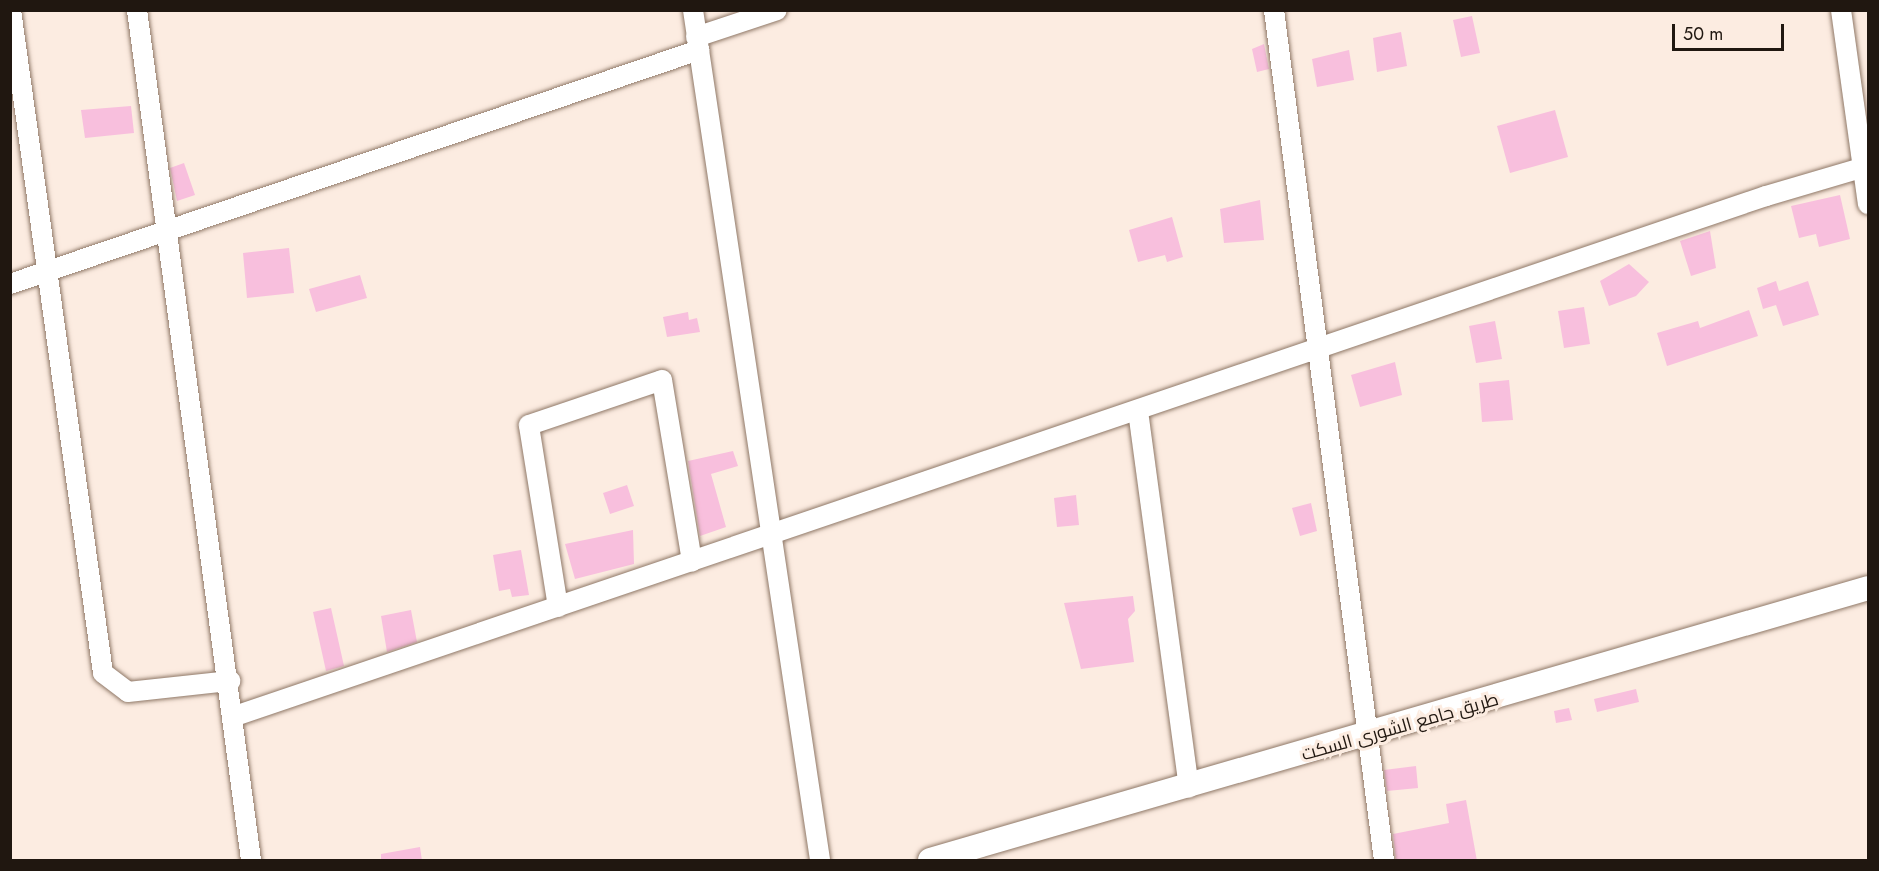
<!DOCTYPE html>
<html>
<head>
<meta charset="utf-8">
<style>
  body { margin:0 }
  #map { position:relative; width:1879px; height:871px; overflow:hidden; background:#fcece1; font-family:Jost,Cairo,sans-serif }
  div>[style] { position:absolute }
  .building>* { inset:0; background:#f8bfdd }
  .roads { filter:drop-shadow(0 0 2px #8f7867) drop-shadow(0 0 2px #8f7867) }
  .minor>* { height:20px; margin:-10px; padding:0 10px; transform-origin:10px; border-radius:10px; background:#fff }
  .major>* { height:24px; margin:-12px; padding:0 12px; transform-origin:12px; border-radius:12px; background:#fff }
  span { translate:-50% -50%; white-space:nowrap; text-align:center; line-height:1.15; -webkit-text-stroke:6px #fcece1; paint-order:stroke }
  .street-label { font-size:18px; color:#201710 }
  .frame { position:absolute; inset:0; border:12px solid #201710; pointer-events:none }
  .scale { position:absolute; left:1672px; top:24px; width:112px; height:27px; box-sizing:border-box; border:3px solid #201710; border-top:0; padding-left:8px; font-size:18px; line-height:21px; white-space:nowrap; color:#201710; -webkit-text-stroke:4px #fcece1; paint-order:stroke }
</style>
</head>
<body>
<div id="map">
  <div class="building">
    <div style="clip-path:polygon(1472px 16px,1480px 53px,1461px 57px,1453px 20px)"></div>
    <div style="clip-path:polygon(1401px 32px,1407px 66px,1377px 72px,1373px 38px)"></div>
    <div style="clip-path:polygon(1264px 44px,1269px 69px,1257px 72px,1252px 49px)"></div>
    <div style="clip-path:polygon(1349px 50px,1354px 80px,1317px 87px,1312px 59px)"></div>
    <div style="clip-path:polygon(131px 106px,134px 133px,85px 138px,81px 110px)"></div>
    <div style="clip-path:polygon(1555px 110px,1568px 157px,1510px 173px,1497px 126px)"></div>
    <div style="clip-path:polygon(184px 163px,195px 195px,177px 201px,170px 168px)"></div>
    <div style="clip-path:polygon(1840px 195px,1850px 239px,1819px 247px,1816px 234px,1799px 238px,1791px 206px)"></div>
    <div style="clip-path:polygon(1260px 200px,1264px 240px,1224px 243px,1220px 209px)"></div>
    <div style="clip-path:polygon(1172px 217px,1183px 257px,1167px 262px,1165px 255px,1138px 262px,1129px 230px)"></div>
    <div style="clip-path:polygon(1710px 231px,1716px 268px,1691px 276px,1680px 241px)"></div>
    <div style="clip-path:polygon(289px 248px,294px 293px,247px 298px,243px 253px)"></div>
    <div style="clip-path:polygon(1629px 264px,1649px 282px,1636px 296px,1609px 306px,1600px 281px)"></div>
    <div style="clip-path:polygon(360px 275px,367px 298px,316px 312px,309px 289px)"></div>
    <div style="clip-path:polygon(1776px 281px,1779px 291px,1808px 281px,1819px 315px,1783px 326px,1776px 305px,1763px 309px,1757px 288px)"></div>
    <div style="clip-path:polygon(1584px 307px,1590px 344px,1564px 348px,1558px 311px)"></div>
    <div style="clip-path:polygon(1749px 310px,1758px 336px,1667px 366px,1657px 333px,1698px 321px,1700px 328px)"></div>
    <div style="clip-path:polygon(688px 312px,689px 320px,697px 318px,700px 332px,667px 337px,663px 317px)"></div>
    <div style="clip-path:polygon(1495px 321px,1502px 359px,1476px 363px,1469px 326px)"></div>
    <div style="clip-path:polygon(1395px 362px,1402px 395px,1360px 407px,1351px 375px)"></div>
    <div style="clip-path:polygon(1509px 380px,1513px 420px,1482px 422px,1479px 383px)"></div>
    <div style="clip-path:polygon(733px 451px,738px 466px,711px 474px,726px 527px,700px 536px,688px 461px)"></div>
    <div style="clip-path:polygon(627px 485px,634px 506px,610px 514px,603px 493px)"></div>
    <div style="clip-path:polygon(1076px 495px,1079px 525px,1057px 527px,1054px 498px)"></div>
    <div style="clip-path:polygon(1311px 503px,1317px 531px,1300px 536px,1292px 508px)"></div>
    <div style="clip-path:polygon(633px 530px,634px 564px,575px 579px,565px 544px)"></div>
    <div style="clip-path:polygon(521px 550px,529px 595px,512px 597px,510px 589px,499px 591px,493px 555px)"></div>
    <div style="clip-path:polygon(1133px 596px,1135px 611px,1128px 619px,1134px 662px,1081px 669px,1064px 603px)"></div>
    <div style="clip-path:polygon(331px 608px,344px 666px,326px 671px,313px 612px)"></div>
    <div style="clip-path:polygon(411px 610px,417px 642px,387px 652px,381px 616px)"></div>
    <div style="clip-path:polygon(1636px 689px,1639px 702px,1597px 712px,1594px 699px)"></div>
    <div style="clip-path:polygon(1569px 708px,1572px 720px,1556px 723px,1554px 711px)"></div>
    <div style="clip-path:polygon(1416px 766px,1418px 788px,1387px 791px,1384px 770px)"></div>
    <div style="clip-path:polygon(1466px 800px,1477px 861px,1396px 861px,1393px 834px,1449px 823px,1446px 804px)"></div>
    <div style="clip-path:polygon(420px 847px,422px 861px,381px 861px,381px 854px)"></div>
  </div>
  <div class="roads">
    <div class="minor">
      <div style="left:11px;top:10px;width:669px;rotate:82.1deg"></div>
      <div style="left:103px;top:673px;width:31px;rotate:37deg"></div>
      <div style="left:128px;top:692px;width:103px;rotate:-6.2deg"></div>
      <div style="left:137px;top:10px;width:858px;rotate:82.36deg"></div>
      <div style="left:693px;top:10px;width:859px;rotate:81.5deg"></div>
      <div style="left:1274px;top:10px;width:857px;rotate:82.63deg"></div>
      <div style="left:1841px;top:10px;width:196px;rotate:82.1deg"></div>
      <div style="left:696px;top:37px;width:85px;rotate:-18.4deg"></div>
      <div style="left:10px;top:284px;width:728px;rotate:-18.76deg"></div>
      <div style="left:1138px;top:411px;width:380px;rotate:82.3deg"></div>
      <div style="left:558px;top:607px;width:184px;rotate:-99.1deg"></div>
      <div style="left:529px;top:425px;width:140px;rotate:-18.7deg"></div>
      <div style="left:662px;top:380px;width:184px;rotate:80.6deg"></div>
      <div style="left:235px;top:716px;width:1617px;rotate:-18.76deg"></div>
      <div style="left:1766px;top:196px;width:106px;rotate:-16.4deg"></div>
    </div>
    <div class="major">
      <div style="left:930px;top:860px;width:977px;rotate:-16.17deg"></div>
    </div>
  </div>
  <div class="street-label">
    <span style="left:1400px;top:727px;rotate:-16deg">طريق جامع الشورى السكت</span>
  </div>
  <div class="frame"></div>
  <div class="scale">50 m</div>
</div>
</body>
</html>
